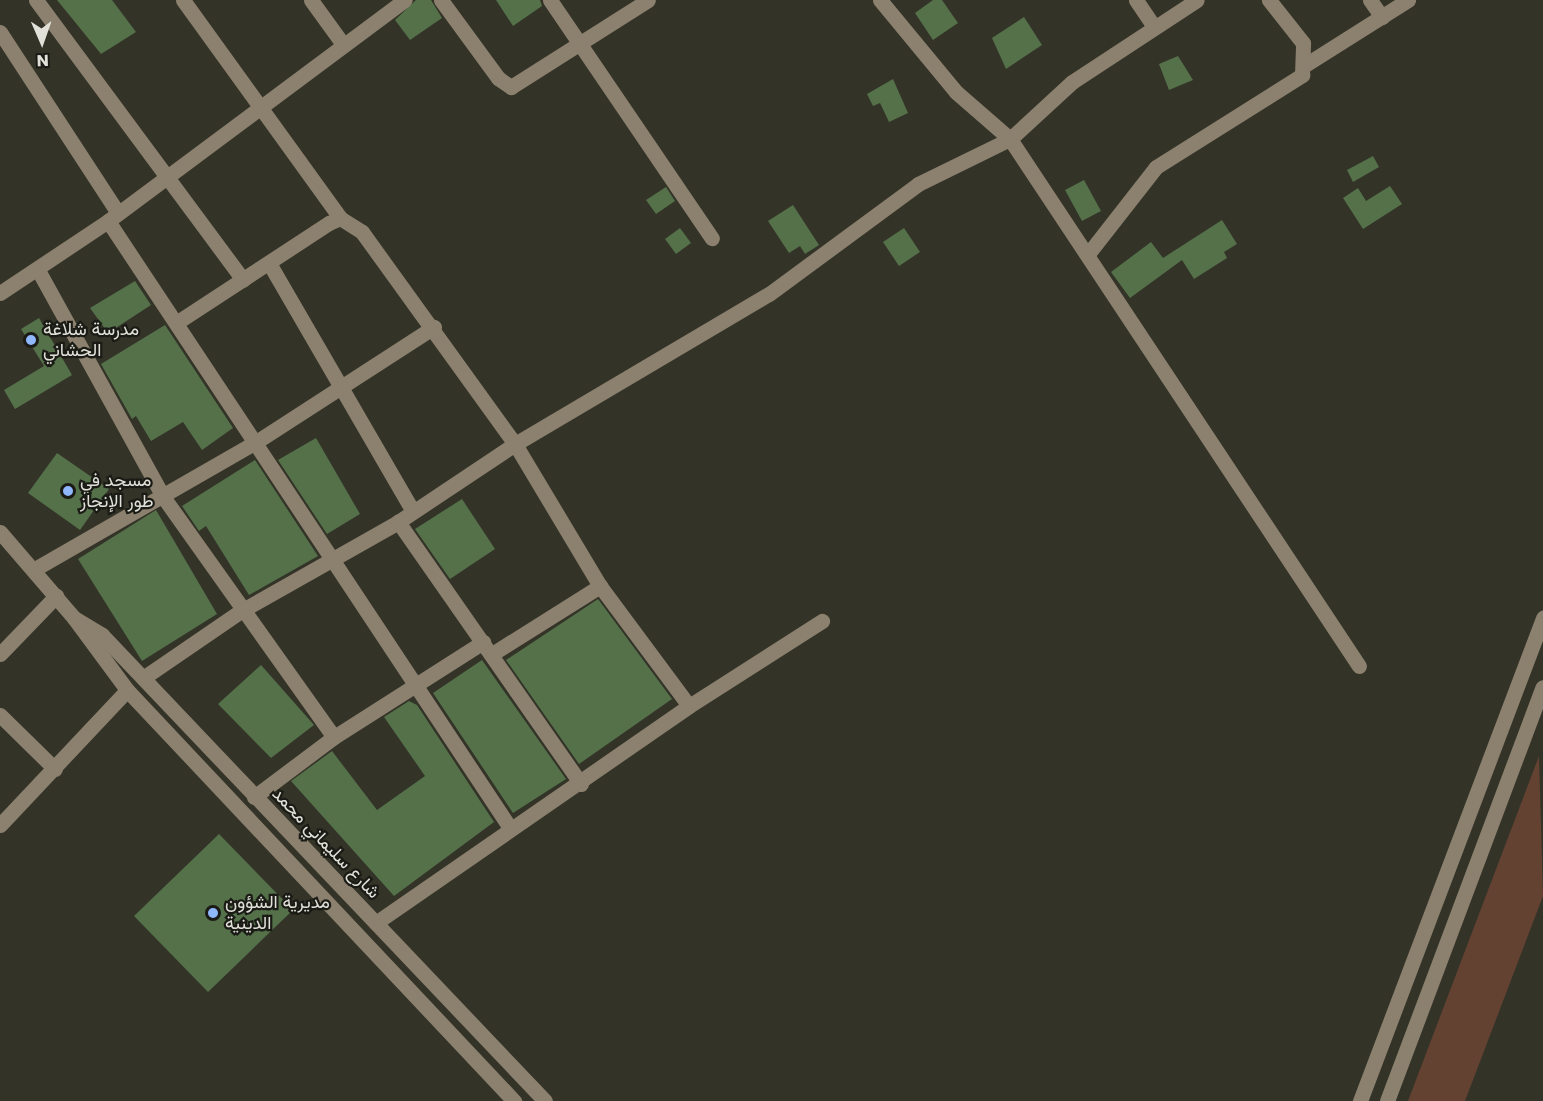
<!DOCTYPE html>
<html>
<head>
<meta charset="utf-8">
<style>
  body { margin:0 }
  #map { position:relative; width:1543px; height:1101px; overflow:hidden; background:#333328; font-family:Poppins,Vazirmatn,sans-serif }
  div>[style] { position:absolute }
  .green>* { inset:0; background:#644232 }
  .building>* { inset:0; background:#54714a }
  .minor>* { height:15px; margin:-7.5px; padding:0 7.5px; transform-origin:7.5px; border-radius:7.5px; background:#8c806e }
  .dots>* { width:16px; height:16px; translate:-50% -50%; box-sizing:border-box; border:3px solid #1b1b16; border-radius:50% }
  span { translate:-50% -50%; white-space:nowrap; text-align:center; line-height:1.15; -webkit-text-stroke:4.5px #1b1b16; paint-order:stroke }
  .poi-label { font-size:18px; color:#e1e1da }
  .left { translate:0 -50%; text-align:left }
  .street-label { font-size:18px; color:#e1e1da }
  .north { position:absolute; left:12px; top:12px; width:60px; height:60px; -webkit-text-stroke:4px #1b1b16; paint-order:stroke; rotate:178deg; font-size:16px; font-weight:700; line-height:24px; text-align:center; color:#e1e1da }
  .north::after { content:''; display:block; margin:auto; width:21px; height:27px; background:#e1e1da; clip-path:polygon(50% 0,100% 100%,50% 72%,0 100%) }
</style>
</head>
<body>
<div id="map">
  <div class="green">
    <div style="clip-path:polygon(1539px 756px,1543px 896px,1465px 1101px,1408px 1101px)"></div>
  </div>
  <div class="building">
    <div style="clip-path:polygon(57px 0,112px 0,136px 32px,101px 54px)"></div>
    <div style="clip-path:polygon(416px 0,431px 0,442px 18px,410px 40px,395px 20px)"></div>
    <div style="clip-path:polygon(496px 0,540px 0,542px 6px,513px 26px)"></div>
    <div style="clip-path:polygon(933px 0,942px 0,958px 23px,933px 40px,915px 13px)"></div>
    <div style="clip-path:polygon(1024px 17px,1042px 45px,1006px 69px,992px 38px)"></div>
    <div style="clip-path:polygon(1178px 56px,1193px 80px,1169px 90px,1159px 64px)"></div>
    <div style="clip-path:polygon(893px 79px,908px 113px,889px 122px,880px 103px,873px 106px,867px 94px)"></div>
    <div style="clip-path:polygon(1373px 156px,1379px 167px,1353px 182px,1347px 170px)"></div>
    <div style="clip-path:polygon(1084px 180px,1101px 211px,1082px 221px,1065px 190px)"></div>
    <div style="clip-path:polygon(1390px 186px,1402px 204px,1363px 229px,1343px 198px,1358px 188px,1366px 201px)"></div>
    <div style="clip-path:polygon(666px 187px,675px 201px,656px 214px,646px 200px)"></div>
    <div style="clip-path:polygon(793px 205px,819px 245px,805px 254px,800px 246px,789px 253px,768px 221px)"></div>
    <div style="clip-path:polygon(1222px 220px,1237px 244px,1224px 252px,1227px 258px,1194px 279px,1182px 260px,1130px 298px,1111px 272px,1151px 242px,1163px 258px)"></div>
    <div style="clip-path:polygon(680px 228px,691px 243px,676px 254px,665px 239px)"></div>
    <div style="clip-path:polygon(904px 228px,920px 252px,899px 266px,883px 242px)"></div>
    <div style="clip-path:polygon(135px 281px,151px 305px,108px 333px,90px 308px)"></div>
    <div style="clip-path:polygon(39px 318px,72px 375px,15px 409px,4px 390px,44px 366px,21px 329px)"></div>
    <div style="clip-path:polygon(165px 325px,233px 428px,202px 450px,183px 422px,151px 441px,136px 416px,132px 419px,101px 364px)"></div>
    <div style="clip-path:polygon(316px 438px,360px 514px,327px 534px,278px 460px)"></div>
    <div style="clip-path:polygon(57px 453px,109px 489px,80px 530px,28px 493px)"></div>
    <div style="clip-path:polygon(255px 460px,318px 556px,249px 595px,206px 526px,199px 531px,182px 506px)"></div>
    <div style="clip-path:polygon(462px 499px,495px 549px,450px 579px,415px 529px)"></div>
    <div style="clip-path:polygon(156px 510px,217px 614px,142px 661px,78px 559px)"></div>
    <div style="clip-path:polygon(598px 599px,672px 699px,579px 764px,506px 660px)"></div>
    <div style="clip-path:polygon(482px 660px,566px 779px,513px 813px,433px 693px)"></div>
    <div style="clip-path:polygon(261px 665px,314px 725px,271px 758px,218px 704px)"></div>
    <div style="clip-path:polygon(409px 701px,417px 705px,494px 822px,394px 896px,291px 781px,332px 751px,377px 810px,425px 776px,384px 717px)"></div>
    <div style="clip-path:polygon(219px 834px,293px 910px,208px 992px,134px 916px)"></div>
  </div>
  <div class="minor">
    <div style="left:36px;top:0;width:348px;rotate:53.5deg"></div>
    <div style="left:183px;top:0;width:269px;rotate:54.2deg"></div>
    <div style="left:311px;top:0;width:53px;rotate:54.2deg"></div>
    <div style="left:441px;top:0;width:97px;rotate:53.8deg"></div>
    <div style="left:498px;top:78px;width:16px;rotate:35deg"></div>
    <div style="left:511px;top:87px;width:162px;rotate:-32.4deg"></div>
    <div style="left:550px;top:0;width:288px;rotate:55.8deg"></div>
    <div style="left:880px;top:0;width:119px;rotate:50.4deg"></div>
    <div style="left:956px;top:92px;width:72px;rotate:41deg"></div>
    <div style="left:1010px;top:139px;width:632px;rotate:56.49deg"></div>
    <div style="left:1136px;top:0;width:32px;rotate:56deg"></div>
    <div style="left:1370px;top:0;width:21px;rotate:55deg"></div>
    <div style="left:0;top:32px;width:216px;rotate:56.9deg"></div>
    <div style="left:1305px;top:65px;width:122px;rotate:-32.3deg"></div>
    <div style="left:108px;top:221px;width:728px;rotate:56.48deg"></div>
    <div style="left:1088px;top:254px;width:110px;rotate:-52deg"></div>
    <div style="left:1156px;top:167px;width:173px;rotate:-32.2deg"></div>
    <div style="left:1302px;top:75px;width:32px;rotate:-88deg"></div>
    <div style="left:1303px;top:43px;width:55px;rotate:-128.3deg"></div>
    <div style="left:269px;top:263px;width:287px;rotate:59.9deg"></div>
    <div style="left:38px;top:270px;width:260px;rotate:61.1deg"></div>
    <div style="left:164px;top:498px;width:293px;rotate:54.6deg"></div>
    <div style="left:0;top:293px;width:130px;rotate:-33.7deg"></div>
    <div style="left:108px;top:221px;width:370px;rotate:-36.7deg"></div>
    <div style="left:176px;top:323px;width:183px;rotate:-33.2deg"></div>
    <div style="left:329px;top:223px;width:12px;rotate:-24deg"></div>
    <div style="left:340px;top:218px;width:26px;rotate:32deg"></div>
    <div style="left:362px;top:232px;width:261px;rotate:54.2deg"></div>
    <div style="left:515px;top:444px;width:165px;rotate:59.1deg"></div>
    <div style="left:600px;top:586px;width:149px;rotate:53.4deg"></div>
    <div style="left:689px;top:706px;width:381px;rotate:145.3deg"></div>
    <div style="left:0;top:532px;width:113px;rotate:49.3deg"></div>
    <div style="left:74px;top:618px;width:89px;rotate:53.6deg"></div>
    <div style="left:127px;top:690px;width:565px;rotate:46.72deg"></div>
    <div style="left:33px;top:570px;width:257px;rotate:-29.9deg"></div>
    <div style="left:256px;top:442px;width:212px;rotate:-32.9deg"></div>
    <div style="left:74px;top:618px;width:33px;rotate:31deg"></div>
    <div style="left:102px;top:635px;width:643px;rotate:46.45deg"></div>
    <div style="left:0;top:654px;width:81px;rotate:-46deg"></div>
    <div style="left:492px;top:654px;width:128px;rotate:-32.2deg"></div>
    <div style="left:143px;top:678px;width:119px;rotate:-34.4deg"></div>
    <div style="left:241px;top:611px;width:180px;rotate:-29.5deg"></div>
    <div style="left:689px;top:706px;width:158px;rotate:-32.6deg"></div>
    <div style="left:0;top:715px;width:77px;rotate:44.5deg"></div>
    <div style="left:581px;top:784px;width:320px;rotate:-124.9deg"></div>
    <div style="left:398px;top:522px;width:141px;rotate:-33.7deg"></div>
    <div style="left:515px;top:444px;width:295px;rotate:-30.6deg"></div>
    <div style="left:769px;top:294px;width:185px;rotate:-36.4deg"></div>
    <div style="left:918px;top:184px;width:102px;rotate:-26.1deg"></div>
    <div style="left:1010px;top:139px;width:84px;rotate:-42.6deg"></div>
    <div style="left:1072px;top:82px;width:149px;rotate:-33.3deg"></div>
    <div style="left:254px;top:797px;width:100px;rotate:-36.9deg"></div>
    <div style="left:334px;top:737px;width:177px;rotate:-32.5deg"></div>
    <div style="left:0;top:825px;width:185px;rotate:-46.7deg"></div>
    <div style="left:1360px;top:1101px;width:517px;rotate:-69.25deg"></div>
    <div style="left:1387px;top:1101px;width:442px;rotate:-69.4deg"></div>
  </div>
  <div class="dots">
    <div style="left:31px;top:340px;background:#8fb8fd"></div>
    <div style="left:68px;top:491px;background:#8fb8fd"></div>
    <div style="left:213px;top:913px;background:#8fb8fd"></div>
  </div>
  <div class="poi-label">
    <span class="left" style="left:43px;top:340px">مدرسة شلاغة<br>الحشاني</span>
    <span class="left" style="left:80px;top:491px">مسجد في<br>طور الإنجاز</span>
    <span class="left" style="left:225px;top:913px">مديرية الشؤون<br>الدينية</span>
  </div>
  <div class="street-label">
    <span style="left:326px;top:843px;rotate:46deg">شارع سليماني محمد</span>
  </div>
  <div class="north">N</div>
</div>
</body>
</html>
